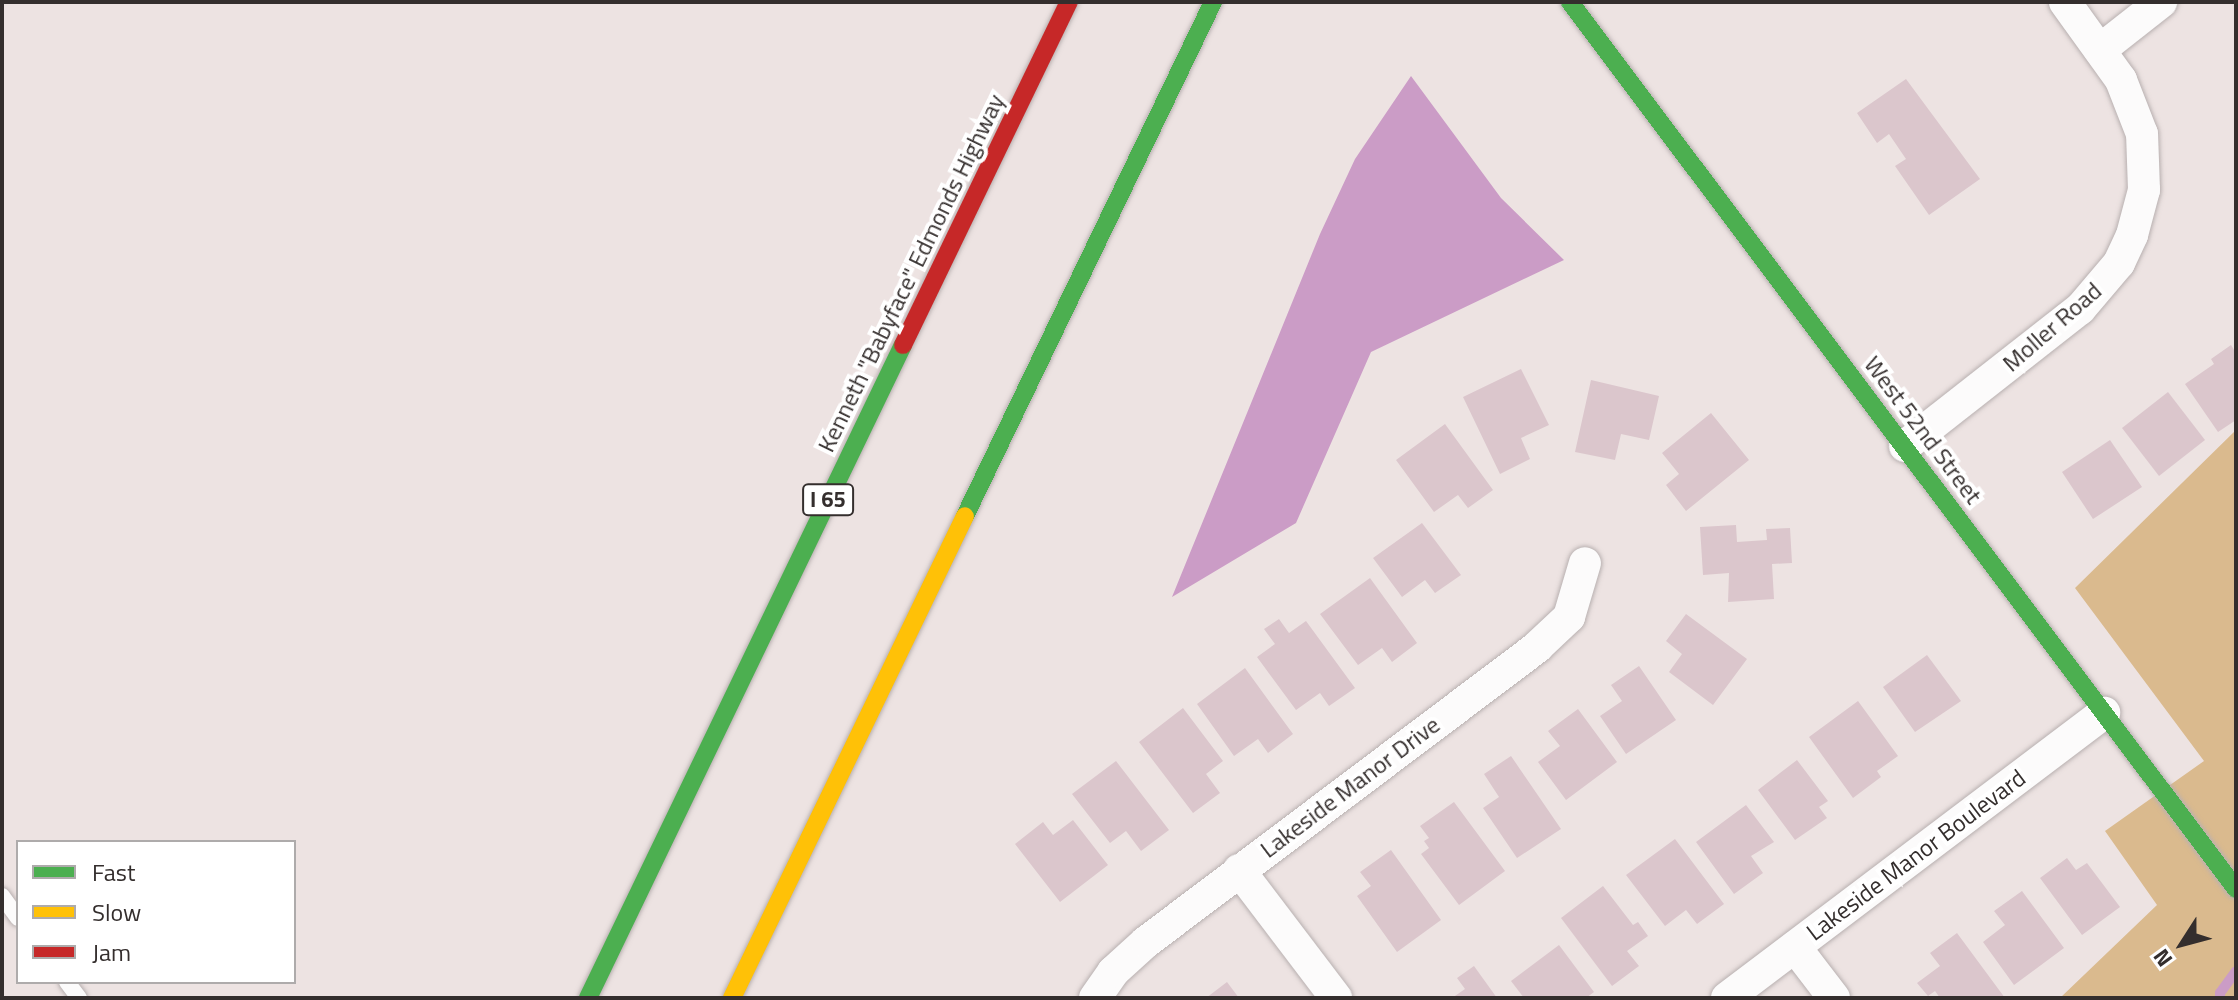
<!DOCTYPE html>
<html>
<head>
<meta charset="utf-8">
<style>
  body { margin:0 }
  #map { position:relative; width:2238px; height:1000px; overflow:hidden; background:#ede3e2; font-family:"Titillium Web",sans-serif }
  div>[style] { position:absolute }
  .forest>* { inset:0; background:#daba8e }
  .water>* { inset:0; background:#cb9cc6 }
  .stream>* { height:10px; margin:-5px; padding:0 5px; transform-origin:5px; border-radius:5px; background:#cb9cc6 }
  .building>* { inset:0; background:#dbc6cc }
  .roads { filter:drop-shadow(0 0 2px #b8b0b0) drop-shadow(0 0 2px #b8b0b0) }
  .lane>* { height:16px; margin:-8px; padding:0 8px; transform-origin:8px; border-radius:8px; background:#fcfbfb }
  .street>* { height:32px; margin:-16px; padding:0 16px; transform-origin:16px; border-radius:16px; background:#fcfbfb }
  .fast>* { height:18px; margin:-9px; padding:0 9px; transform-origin:9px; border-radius:9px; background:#4caf50 }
  .slow>* { height:18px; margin:-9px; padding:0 9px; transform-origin:9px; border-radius:9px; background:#ffc107 }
  .jam>* { height:18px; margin:-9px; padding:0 9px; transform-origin:9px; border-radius:9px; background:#c62828 }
  span { translate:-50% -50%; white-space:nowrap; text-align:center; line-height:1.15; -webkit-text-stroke:8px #fff; paint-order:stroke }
  .shield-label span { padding:2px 6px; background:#fff; border:2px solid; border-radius:6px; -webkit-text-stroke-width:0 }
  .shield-label { font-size:22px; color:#342e2d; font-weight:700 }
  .street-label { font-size:24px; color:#342e2d }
  .frame { position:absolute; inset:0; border:4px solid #342e2d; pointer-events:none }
  .legend { position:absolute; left:16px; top:840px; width:280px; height:144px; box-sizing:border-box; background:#fff; border:2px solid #aeabab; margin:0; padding:10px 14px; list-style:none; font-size:24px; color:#342e2d }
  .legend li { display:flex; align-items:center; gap:16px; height:40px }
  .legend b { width:40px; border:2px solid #aeabab }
  .north { position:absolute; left:2142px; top:904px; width:80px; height:80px; -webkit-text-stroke:6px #fff; paint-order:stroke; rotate:234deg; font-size:22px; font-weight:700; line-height:32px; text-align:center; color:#342e2d }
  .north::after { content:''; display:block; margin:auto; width:28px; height:36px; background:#342e2d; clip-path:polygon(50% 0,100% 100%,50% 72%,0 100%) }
</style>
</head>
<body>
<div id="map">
  <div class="forest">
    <div style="clip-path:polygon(2236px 430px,2236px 998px,2060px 998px,2157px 905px,2105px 831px,2204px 761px,2075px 588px)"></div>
  </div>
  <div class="water">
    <div style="clip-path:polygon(1411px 76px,1501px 198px,1564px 260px,1371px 352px,1296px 523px,1172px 597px,1320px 234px,1355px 159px)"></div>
  </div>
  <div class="stream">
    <div style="left:2220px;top:998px;width:5px;rotate:-90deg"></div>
    <div style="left:2220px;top:993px;width:27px;rotate:-54deg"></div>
  </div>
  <div class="building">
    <div style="clip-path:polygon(1906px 79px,1980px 179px,1929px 215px,1895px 166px,1906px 159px,1889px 134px,1877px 143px,1857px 113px)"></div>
    <div style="clip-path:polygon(2231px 345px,2236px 353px,2236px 420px,2218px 432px,2185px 384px,2214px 364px,2211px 359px)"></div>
    <div style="clip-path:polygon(1521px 369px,1549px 425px,1521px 438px,1530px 459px,1500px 474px,1463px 397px)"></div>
    <div style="clip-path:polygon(1591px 380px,1659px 396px,1649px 440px,1621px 434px,1615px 460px,1575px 452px)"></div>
    <div style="clip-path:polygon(2168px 392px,2205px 440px,2159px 476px,2122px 428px)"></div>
    <div style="clip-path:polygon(1711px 413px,1749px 460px,1686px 511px,1666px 485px,1679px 474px,1662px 453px)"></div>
    <div style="clip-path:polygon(1445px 424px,1493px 490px,1468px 508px,1458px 495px,1434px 512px,1396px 460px)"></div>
    <div style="clip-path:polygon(2110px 440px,2142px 487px,2093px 519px,2062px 472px)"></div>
    <div style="clip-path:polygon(1422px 523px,1461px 575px,1435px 593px,1425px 580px,1402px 597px,1373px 558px)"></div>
    <div style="clip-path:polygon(1736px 525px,1737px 542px,1767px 540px,1766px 529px,1790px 528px,1792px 563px,1772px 564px,1774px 599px,1728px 602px,1729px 573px,1703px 575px,1700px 527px)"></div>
    <div style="clip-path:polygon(1370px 578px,1417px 643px,1392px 662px,1382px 648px,1358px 665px,1320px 614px)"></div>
    <div style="clip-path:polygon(1686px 614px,1747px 659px,1713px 705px,1669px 672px,1682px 654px,1666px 641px)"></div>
    <div style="clip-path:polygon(1279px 619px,1289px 633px,1306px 621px,1355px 688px,1329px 706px,1320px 693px,1296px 710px,1257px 657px,1275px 644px,1264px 629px)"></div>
    <div style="clip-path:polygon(1927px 655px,1961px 701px,1915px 732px,1883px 687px)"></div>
    <div style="clip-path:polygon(1639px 666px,1676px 720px,1626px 754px,1600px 716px,1622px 701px,1611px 685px)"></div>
    <div style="clip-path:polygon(1245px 668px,1293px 734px,1268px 753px,1258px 739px,1234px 756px,1197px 704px)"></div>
    <div style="clip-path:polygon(1858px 701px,1898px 756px,1877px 771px,1881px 777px,1853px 798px,1809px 737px)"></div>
    <div style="clip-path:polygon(1183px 708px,1223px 761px,1206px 774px,1220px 793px,1193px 813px,1139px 742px)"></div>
    <div style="clip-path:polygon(1578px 709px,1617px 762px,1566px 800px,1538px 762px,1560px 746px,1548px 731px)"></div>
    <div style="clip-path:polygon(1511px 756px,1561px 829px,1517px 858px,1483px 808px,1499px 797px,1484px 774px)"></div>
    <div style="clip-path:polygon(1797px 760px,1828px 801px,1819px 807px,1827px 818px,1795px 840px,1758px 790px)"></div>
    <div style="clip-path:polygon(1116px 761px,1169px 830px,1141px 851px,1126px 831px,1110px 843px,1072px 794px)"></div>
    <div style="clip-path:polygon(1454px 802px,1505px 871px,1459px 905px,1421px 854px,1429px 848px,1424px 841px,1429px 838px,1420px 826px)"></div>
    <div style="clip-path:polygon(1746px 805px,1774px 842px,1751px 856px,1763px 873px,1734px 894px,1696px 842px)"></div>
    <div style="clip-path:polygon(1073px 820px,1108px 865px,1060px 902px,1015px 844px,1043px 822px,1053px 835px)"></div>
    <div style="clip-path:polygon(1675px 839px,1724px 904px,1697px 924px,1686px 910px,1665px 926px,1626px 875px)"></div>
    <div style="clip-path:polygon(1391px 850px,1441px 920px,1397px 952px,1357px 896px,1371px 886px,1360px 872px)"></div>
    <div style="clip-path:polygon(2067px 858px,2076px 870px,2087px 863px,2120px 907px,2082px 935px,2040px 878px)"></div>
    <div style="clip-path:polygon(1603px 886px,1633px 925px,1638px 922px,1648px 936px,1627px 951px,1639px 966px,1612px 986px,1561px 918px)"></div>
    <div style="clip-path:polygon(2022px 891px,2064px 948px,2014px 985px,1983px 942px,2005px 925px,1994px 911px)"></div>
    <div style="clip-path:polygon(1957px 933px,2005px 998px,1940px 998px,1935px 991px,1928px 996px,1917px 983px,1940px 966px,1930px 953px)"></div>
    <div style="clip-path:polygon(1559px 945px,1594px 992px,1586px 998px,1524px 998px,1511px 981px)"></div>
    <div style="clip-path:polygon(1474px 966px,1497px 998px,1452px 998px,1465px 989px,1457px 978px)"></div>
    <div style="clip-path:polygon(1227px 982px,1239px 998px,1206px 998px)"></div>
  </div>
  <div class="roads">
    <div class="lane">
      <div style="left:2px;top:896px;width:27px;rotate:54deg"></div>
      <div style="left:67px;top:982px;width:20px;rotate:53deg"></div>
    </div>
    <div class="street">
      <div style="left:2100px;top:50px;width:78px;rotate:-38.2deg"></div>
      <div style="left:1905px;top:446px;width:222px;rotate:-38.1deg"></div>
      <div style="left:2080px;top:309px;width:60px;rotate:-49.7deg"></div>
      <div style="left:2119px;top:263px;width:31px;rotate:-65deg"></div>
      <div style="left:2132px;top:235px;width:47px;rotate:-75.1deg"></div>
      <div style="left:2144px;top:190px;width:56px;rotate:-92deg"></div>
      <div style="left:2142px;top:134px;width:58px;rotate:-111.3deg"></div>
      <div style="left:2121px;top:80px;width:96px;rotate:-125.7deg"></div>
      <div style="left:1239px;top:870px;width:161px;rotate:52.8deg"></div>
      <div style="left:1795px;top:947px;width:64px;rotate:52.6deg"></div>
      <div style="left:1095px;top:998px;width:32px;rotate:-55deg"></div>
      <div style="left:1113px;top:972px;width:45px;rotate:-42.3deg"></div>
      <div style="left:1146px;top:942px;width:490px;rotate:-37deg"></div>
      <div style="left:1537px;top:647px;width:44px;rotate:-43.2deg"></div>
      <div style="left:1569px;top:617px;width:56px;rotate:-73.5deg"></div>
      <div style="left:1727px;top:998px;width:473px;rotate:-37.1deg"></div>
    </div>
    <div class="fast">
      <div style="left:1570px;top:2px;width:1109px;rotate:53.1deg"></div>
      <div style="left:965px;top:516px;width:571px;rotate:-64.24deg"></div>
      <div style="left:588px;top:998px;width:725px;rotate:-64.25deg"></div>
    </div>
    <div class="slow">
      <div style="left:732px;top:998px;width:535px;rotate:-64.2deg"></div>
    </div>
    <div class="jam">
      <div style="left:903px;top:345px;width:381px;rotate:-64.2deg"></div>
    </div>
  </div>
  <div class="shield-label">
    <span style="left:828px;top:500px">I 65</span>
  </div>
  <div class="street-label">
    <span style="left:911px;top:273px;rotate:-64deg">Kenneth "Babyface" Edmonds Highway</span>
    <span style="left:2052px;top:327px;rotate:-41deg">Moller Road</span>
    <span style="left:1923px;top:430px;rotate:53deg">West 52nd Street</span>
    <span style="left:1350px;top:787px;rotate:-37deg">Lakeside Manor Drive</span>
    <span style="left:1916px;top:855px;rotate:-37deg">Lakeside Manor Boulevard</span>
  </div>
  <div class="frame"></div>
  <ul class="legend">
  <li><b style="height:10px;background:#4caf50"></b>Fast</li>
  <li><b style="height:10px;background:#ffc107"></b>Slow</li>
  <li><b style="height:10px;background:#c62828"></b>Jam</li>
  </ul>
  <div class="north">N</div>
</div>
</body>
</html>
